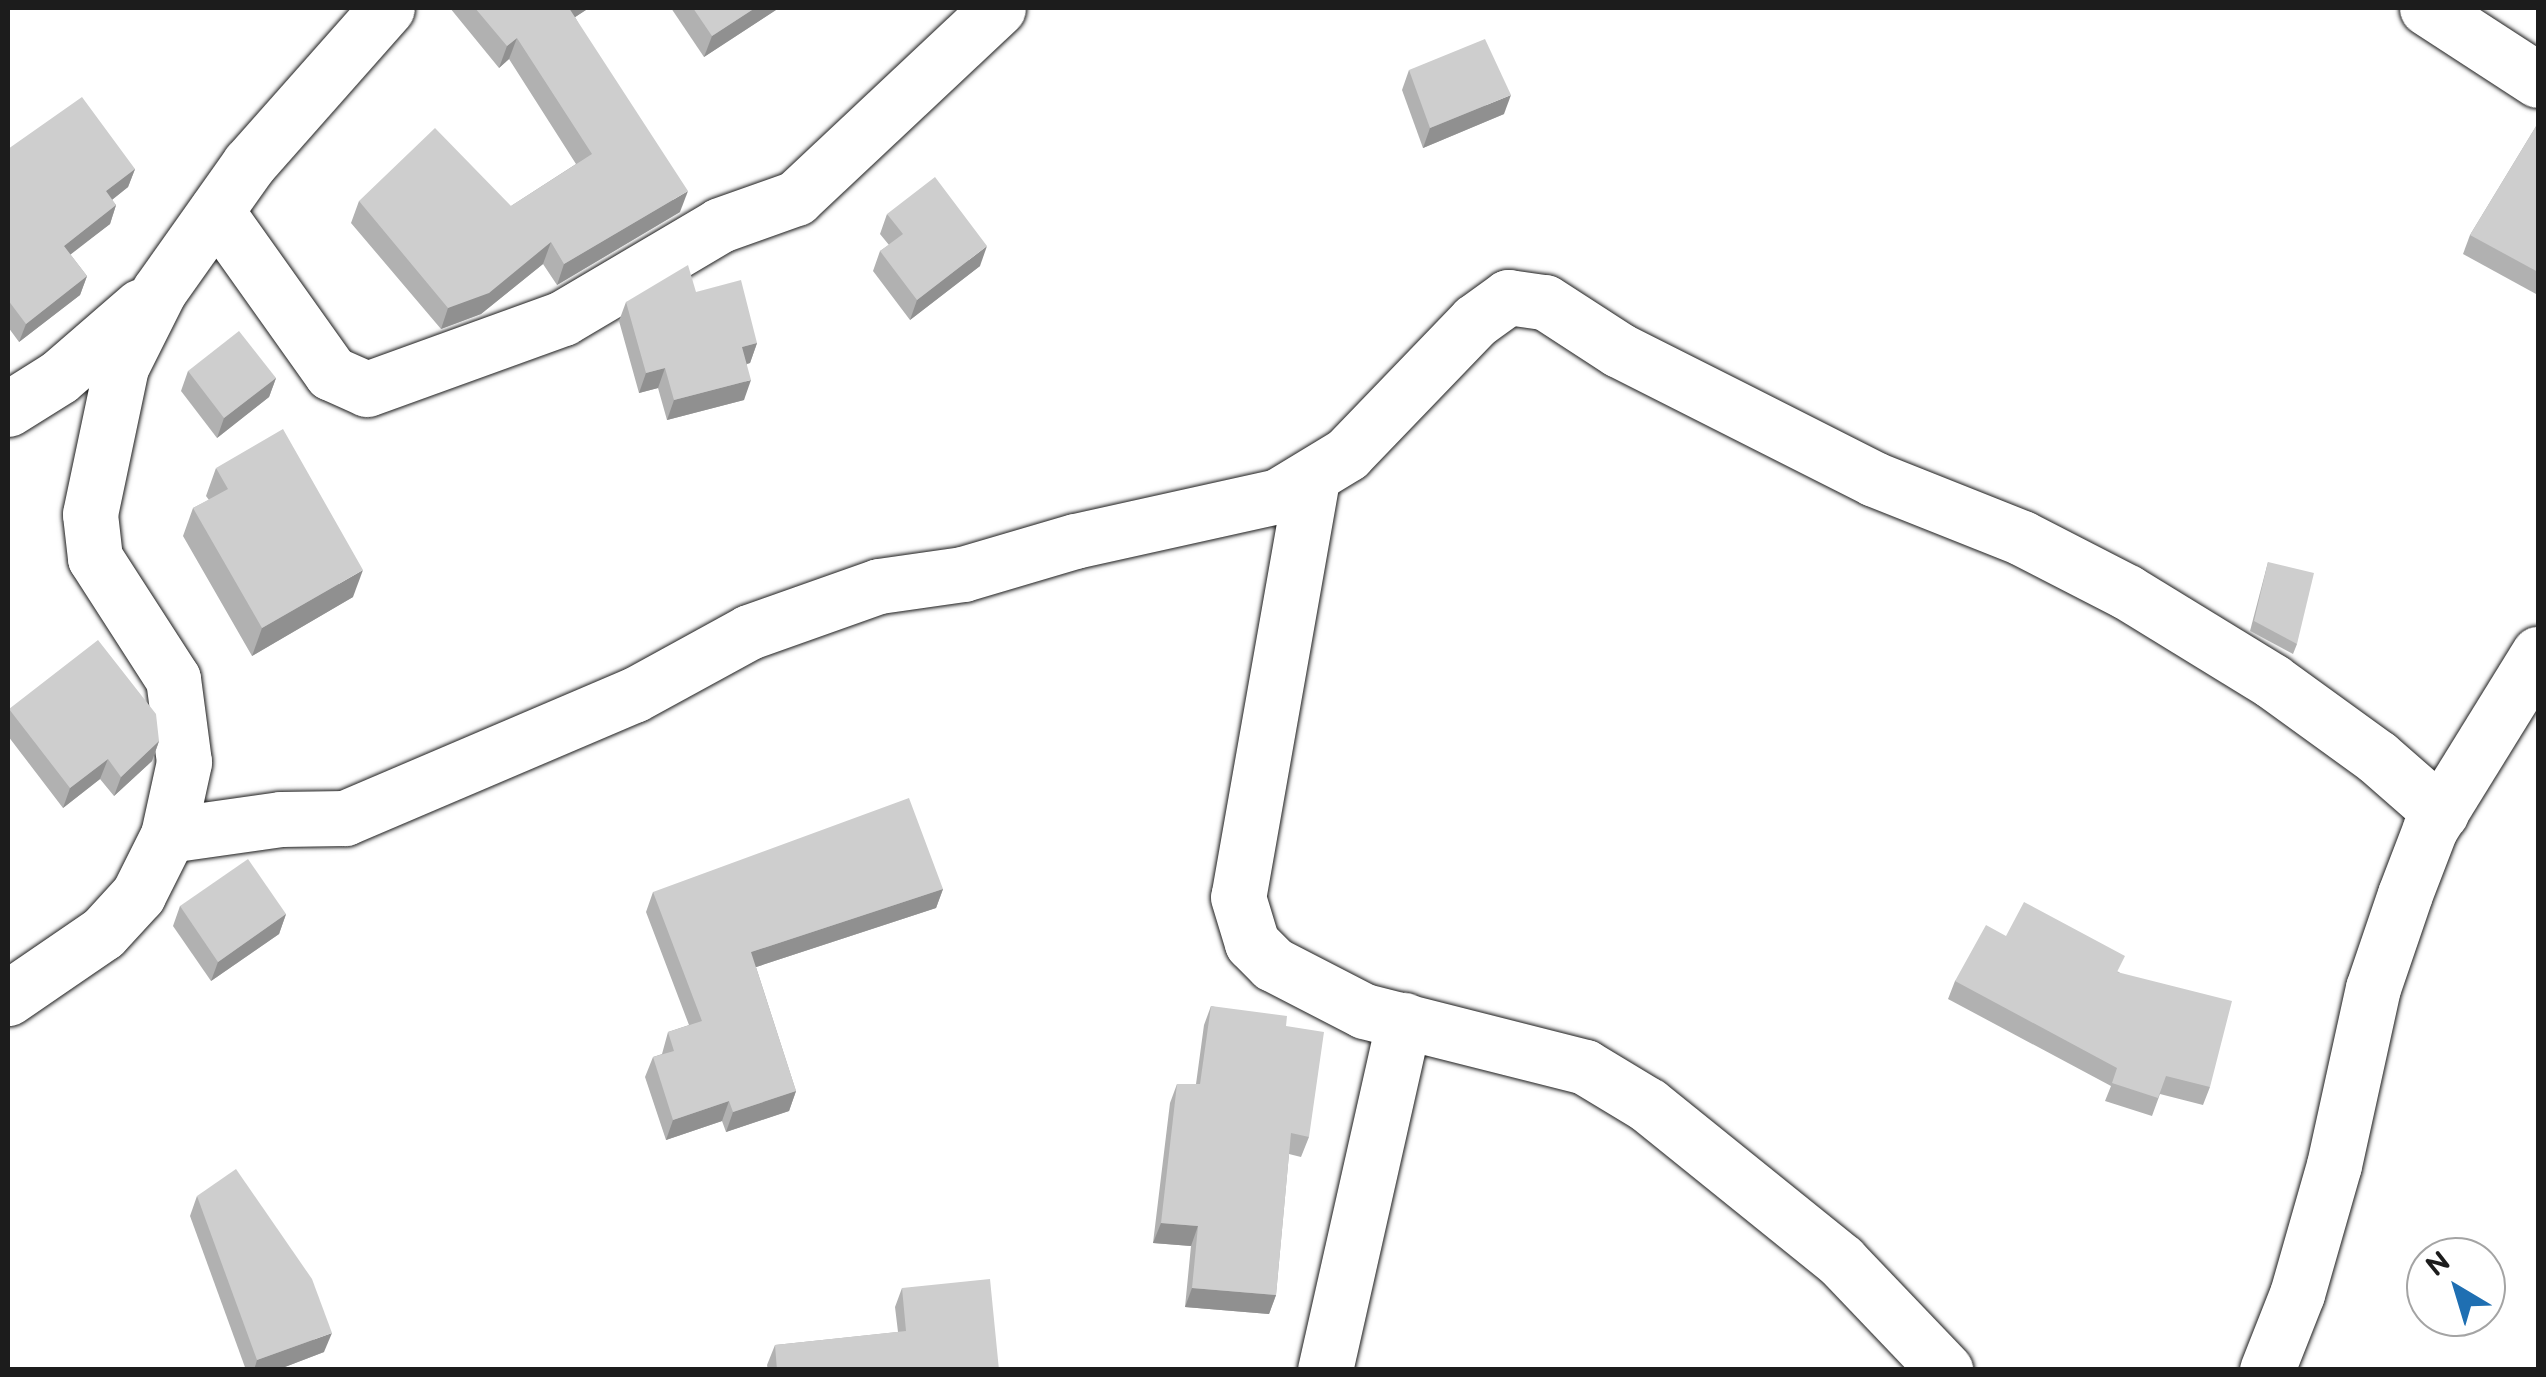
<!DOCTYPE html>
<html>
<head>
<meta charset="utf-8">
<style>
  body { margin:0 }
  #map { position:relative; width:2546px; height:1377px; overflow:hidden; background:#fff; font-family:"Balsamiq Sans",sans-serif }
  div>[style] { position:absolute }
  .roads { filter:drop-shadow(0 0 2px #1c1c1c) drop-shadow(0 0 2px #1c1c1c) }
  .minor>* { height:55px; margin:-27.5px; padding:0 27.5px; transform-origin:27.5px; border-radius:27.5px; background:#fff }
  .wall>* { inset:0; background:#b1b1b1 }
  .shaded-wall>* { inset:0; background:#909090 }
  .building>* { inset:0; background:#cecece }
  span { translate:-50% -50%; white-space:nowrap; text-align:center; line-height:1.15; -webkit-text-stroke:8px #fff; paint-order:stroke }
  .frame { position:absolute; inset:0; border:10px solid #1c1c1c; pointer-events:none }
  .north { position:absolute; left:2406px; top:1237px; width:100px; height:100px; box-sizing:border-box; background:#fff; border:2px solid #a4a4a4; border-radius:50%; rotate:322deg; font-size:28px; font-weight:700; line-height:40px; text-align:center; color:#1c1c1c }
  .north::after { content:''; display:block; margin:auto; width:35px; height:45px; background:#1f6fb2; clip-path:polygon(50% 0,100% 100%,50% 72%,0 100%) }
</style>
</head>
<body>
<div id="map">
  <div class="roads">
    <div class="minor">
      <div style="left:2427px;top:8px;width:132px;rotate:33deg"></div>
      <div style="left:216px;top:211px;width:199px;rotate:54.6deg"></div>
      <div style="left:331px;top:373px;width:39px;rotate:24deg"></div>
      <div style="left:367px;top:389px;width:208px;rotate:-19.9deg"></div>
      <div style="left:563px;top:318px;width:182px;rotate:-30.6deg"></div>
      <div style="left:720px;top:225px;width:81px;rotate:-19.6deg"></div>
      <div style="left:796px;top:198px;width:277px;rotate:-43.2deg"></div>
      <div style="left:8px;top:409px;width:60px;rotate:-32.1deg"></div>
      <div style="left:59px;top:377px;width:108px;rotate:-40.9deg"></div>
      <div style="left:1312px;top:479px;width:424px;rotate:100deg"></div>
      <div style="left:1238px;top:897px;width:48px;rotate:73.1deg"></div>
      <div style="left:1252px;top:943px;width:30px;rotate:45deg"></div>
      <div style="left:1273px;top:964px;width:102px;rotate:27.3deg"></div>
      <div style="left:1364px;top:1011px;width:228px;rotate:14.2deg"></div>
      <div style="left:1585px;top:1067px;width:74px;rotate:31.1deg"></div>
      <div style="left:1648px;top:1105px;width:248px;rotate:38.9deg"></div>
      <div style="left:1841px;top:1261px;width:151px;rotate:46.3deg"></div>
      <div style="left:168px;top:835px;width:114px;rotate:-8.1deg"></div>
      <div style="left:281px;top:819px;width:64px;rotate:-0.9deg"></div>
      <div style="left:345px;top:818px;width:314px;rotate:-23.1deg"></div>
      <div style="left:634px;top:695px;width:131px;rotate:-28.7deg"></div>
      <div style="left:749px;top:632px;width:138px;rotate:-19.5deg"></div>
      <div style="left:879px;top:586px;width:85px;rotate:-8.1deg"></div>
      <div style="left:963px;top:574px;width:117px;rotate:-16.4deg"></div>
      <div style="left:1075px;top:541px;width:208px;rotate:-12.5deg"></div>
      <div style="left:1278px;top:496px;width:81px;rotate:-31.3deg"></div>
      <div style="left:1347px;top:454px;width:185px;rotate:-46.1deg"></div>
      <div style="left:1475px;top:321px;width:41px;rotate:-36deg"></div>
      <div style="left:1508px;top:297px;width:37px;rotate:8deg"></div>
      <div style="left:1545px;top:302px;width:88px;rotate:33deg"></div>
      <div style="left:1619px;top:350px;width:286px;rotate:26.8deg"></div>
      <div style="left:1874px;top:479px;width:159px;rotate:21.7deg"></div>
      <div style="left:2022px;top:538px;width:118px;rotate:27.2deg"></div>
      <div style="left:2127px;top:592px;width:170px;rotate:31.5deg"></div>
      <div style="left:2272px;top:681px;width:130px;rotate:35.9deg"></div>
      <div style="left:2377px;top:757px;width:85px;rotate:41.2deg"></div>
      <div style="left:8px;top:998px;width:115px;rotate:-34.4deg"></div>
      <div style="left:103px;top:933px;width:52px;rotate:-47.4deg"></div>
      <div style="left:138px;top:895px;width:67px;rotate:-63.4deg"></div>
      <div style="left:168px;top:835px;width:75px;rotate:-77.6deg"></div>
      <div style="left:184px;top:762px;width:84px;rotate:-97.5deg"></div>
      <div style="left:173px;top:679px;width:144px;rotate:-122.8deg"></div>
      <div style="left:95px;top:558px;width:44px;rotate:-96.5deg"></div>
      <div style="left:90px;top:514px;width:150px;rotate:-78.1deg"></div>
      <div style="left:121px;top:367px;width:85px;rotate:-63.4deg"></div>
      <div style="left:159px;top:291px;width:156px;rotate:-54.7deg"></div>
      <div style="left:249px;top:164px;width:208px;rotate:-48.5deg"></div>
      <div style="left:1325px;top:1370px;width:359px;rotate:-77.3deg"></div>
      <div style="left:2267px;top:1370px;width:82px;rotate:-68.5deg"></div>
      <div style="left:2297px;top:1294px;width:134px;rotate:-74deg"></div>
      <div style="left:2334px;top:1165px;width:181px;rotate:-77.6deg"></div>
      <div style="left:2373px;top:988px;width:99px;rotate:-71.2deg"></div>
      <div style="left:2405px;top:894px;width:70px;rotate:-69deg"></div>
      <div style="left:2430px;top:829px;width:206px;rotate:-58.3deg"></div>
    </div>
  </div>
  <div class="wall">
    <div style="clip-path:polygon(450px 8px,589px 8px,575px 17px,680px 212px,557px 285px,543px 264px,481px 314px,441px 329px,351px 223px,359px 201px,511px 206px,576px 164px,509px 59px,499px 68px)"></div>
    <div style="clip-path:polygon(671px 8px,779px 8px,704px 57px)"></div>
    <div style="clip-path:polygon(1409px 70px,1504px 114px,1423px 148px,1402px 90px)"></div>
    <div style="clip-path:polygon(2538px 123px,2538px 289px,2536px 294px,2463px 254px,2470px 235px)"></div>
    <div style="clip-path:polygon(8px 149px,135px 169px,128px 187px,112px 200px,116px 205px,110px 224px,70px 254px,87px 276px,80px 295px,19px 342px,8px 327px)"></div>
    <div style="clip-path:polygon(887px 214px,980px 266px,910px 320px,873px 271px,880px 251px,889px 245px,880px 234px)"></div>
    <div style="clip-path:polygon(696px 292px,757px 343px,750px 363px,747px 364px,744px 400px,667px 420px,658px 388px,639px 393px,619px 321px,626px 302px)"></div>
    <div style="clip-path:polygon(188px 371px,276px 378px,269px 397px,217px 438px,181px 391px)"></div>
    <div style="clip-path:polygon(216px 468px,353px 597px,252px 656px,183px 536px,193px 508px,209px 500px,206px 496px)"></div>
    <div style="clip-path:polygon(2268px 562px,2297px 644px,2293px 654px,2250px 631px)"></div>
    <div style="clip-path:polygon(9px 709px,159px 741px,152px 761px,114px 796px,100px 779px,63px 808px,8px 736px)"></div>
    <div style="clip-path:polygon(943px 889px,936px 908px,756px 967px,796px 1091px,789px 1111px,726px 1132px,722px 1121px,666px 1140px,645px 1077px,653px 1057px,662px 1054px,668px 1032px,689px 1025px,646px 912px,653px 892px)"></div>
    <div style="clip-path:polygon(180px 906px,286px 914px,279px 934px,211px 981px,173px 926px)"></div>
    <div style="clip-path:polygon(2006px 936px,2119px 972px,2210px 1087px,2203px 1105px,2160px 1094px,2152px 1116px,2105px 1101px,2111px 1086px,1948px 999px,1955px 981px)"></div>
    <div style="clip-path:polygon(1211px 1006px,1286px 1026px,1309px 1137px,1301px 1157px,1289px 1154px,1276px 1295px,1269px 1314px,1185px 1307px,1191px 1246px,1153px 1243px,1170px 1103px,1177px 1084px,1196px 1084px,1204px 1025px)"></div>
    <div style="clip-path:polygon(197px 1196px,324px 1352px,277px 1370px,246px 1370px,190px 1216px)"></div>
    <div style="clip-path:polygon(902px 1288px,999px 1370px,768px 1370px,767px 1365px,775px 1345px,898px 1332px,895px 1307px)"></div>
  </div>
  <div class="shaded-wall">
    <div style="clip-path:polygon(567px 8px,589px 8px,560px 27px)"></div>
    <div style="clip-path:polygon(755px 8px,779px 8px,704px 57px,712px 36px)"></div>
    <div style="clip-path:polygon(517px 38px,509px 59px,499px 68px,507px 46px)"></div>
    <div style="clip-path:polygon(1511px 95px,1504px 114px,1423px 148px,1430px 128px)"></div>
    <div style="clip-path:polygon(135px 169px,128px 187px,99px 210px,106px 191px)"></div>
    <div style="clip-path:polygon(688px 191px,680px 212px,557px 285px,564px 264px)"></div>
    <div style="clip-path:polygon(116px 205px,110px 224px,57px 265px,64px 246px)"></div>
    <div style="clip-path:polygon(551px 242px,543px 264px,481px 314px,441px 329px,448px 308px)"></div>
    <div style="clip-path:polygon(987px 246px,980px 266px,910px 320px,917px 300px)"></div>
    <div style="clip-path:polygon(87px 276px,80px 295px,19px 342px,26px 324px)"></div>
    <div style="clip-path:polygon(757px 343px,750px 363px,735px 367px,742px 347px)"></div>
    <div style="clip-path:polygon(665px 368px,658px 388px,639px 393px,646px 373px)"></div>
    <div style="clip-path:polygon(276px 378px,269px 397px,217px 438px,224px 418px)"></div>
    <div style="clip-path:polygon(751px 380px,744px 400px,667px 420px,674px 400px)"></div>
    <div style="clip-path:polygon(363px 570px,353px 597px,252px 656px,262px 628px)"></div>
    <div style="clip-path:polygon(159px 741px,152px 761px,114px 796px,121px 777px)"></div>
    <div style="clip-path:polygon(108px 759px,100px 779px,63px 808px,70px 788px)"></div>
    <div style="clip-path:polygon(943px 889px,936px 908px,744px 971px,751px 952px)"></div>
    <div style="clip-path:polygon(286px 914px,279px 934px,211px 981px,218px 962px)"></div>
    <div style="clip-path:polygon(796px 1091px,789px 1111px,726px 1132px,733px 1112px)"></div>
    <div style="clip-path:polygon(729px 1101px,722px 1121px,666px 1140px,673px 1120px)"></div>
    <div style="clip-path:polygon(1161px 1223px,1198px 1226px,1191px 1246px,1153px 1243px)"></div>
    <div style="clip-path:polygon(1192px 1288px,1276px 1295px,1269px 1314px,1185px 1307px)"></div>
    <div style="clip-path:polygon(332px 1333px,324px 1352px,277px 1370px,254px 1370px,257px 1360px)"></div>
  </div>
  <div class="building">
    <div style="clip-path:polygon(475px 8px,569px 8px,688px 191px,564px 264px,551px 242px,489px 293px,448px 308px,359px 201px,435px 128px,511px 206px,592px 154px,517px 38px,507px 46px)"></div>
    <div style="clip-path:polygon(693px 8px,755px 8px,712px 36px)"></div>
    <div style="clip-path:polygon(1485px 39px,1511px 95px,1430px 128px,1409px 70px)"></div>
    <div style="clip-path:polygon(82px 97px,135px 169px,106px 191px,116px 205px,64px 246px,87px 276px,26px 324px,8px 300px,8px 149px)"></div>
    <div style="clip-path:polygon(2538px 123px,2538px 272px,2470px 235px)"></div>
    <div style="clip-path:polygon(935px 177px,987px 246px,917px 300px,880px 251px,903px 234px,887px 214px)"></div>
    <div style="clip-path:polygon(688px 265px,696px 292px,741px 280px,757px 343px,742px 347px,751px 380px,674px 400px,665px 368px,646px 373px,626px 302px)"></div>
    <div style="clip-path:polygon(239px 331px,276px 378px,224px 418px,188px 371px)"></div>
    <div style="clip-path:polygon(283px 429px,363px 570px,262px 628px,193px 508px,228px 489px,216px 468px)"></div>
    <div style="clip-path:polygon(2268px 562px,2314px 573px,2297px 644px,2254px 621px)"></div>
    <div style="clip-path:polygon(98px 640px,156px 714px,159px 741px,121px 777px,108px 759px,70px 788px,9px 709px)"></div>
    <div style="clip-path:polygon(909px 798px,943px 889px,751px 952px,796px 1091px,733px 1112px,729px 1101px,673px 1120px,653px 1057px,674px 1051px,668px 1032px,702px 1021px,653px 892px)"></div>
    <div style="clip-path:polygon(248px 859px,286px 914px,218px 962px,180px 906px)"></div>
    <div style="clip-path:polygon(2024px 902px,2125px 956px,2117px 972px,2232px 1001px,2210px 1087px,2166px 1076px,2158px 1098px,2112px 1083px,2117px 1068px,1955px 981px,1986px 925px,2006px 936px)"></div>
    <div style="clip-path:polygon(1211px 1006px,1287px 1016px,1286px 1026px,1324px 1032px,1309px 1137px,1291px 1133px,1276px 1295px,1192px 1288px,1198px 1226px,1161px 1223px,1177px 1084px,1200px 1084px)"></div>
    <div style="clip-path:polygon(236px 1169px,312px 1279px,332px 1333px,257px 1360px,197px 1196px)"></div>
    <div style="clip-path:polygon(990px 1279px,999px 1370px,777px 1370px,775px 1345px,906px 1331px,902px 1288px)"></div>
  </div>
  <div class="frame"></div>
  <div class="north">N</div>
</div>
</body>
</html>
